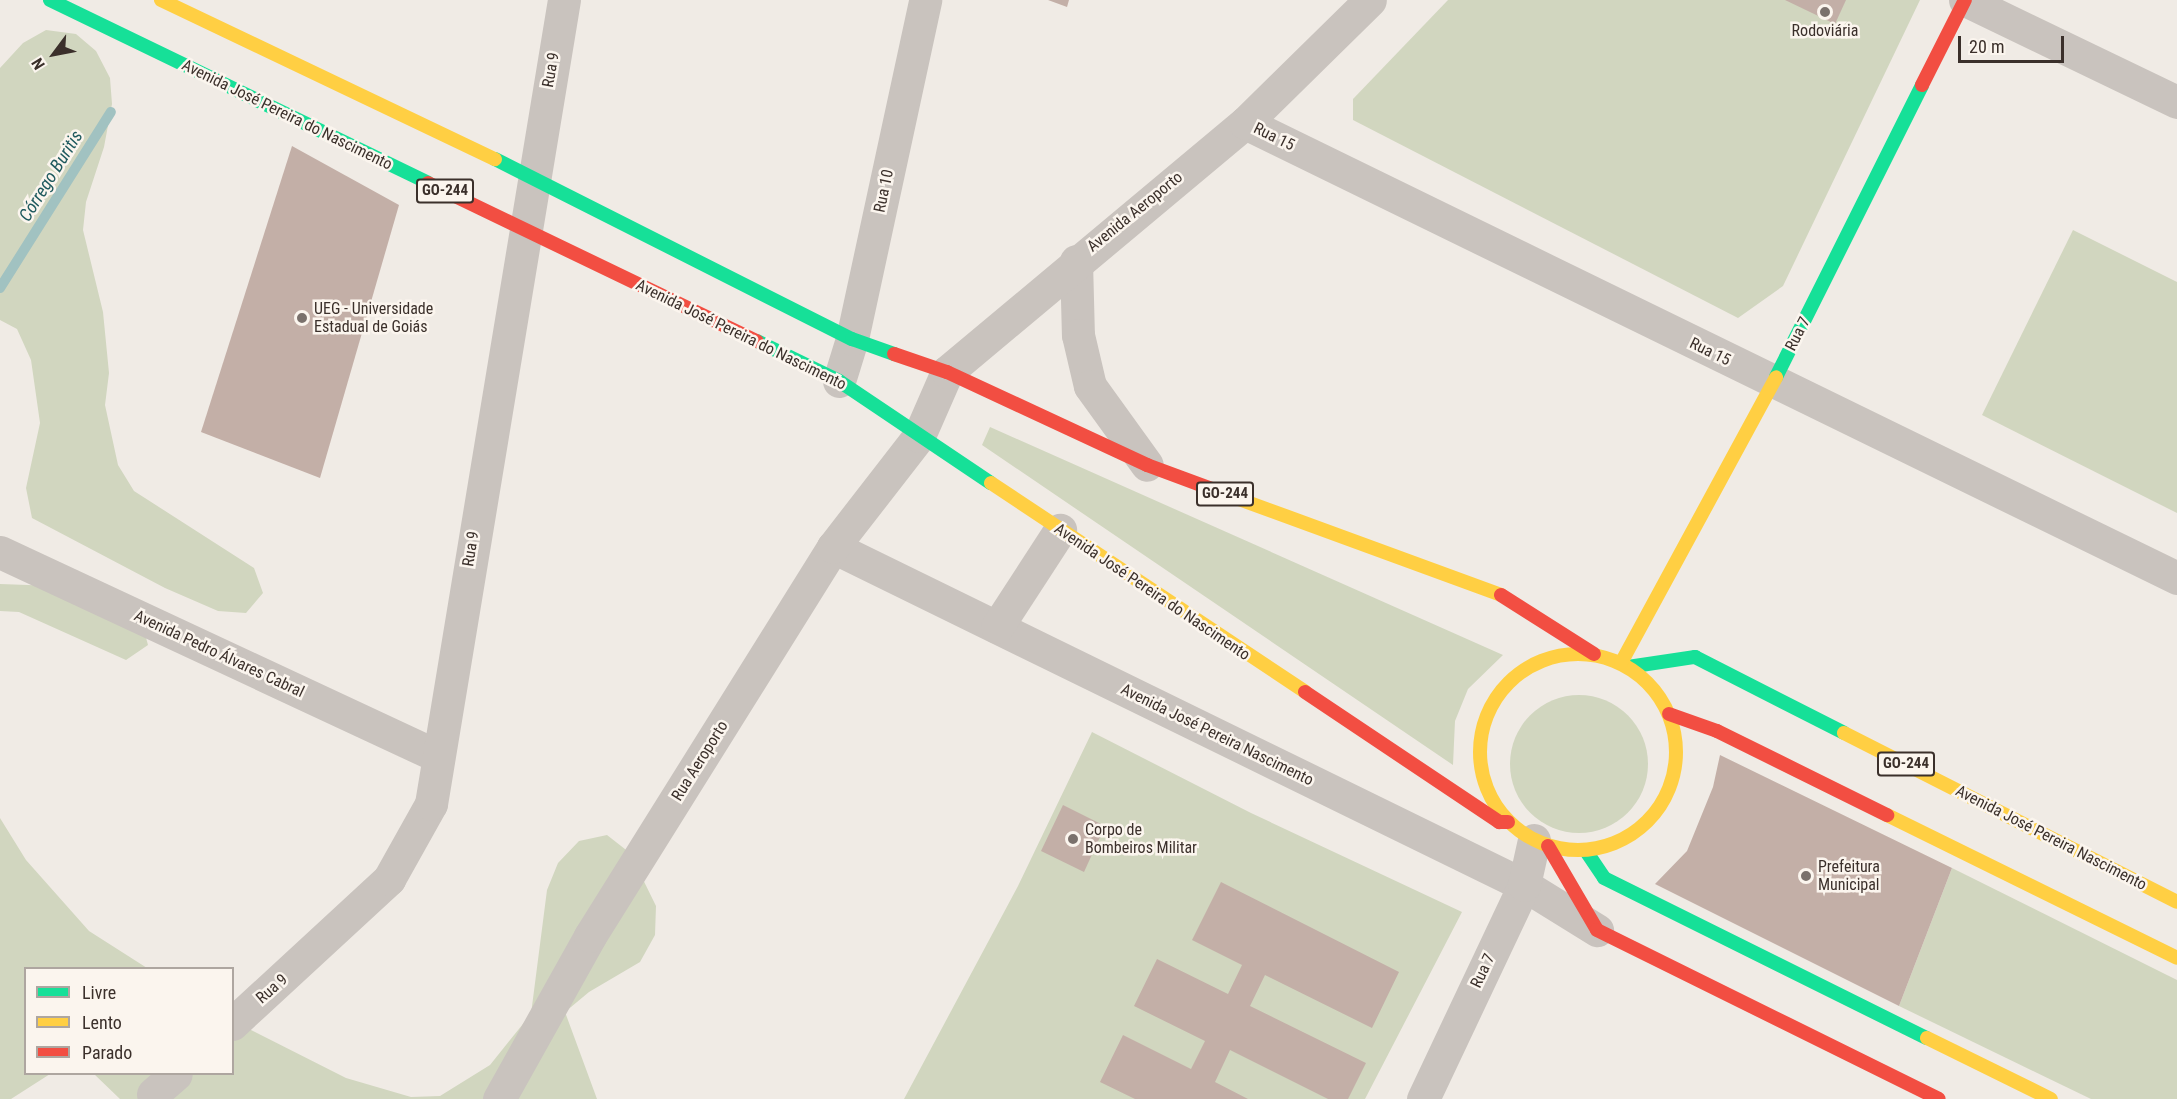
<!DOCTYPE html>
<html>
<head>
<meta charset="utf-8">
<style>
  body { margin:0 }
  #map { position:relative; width:2177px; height:1099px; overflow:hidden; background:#f0ebe5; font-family:"Roboto Condensed",sans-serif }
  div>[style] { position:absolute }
  .green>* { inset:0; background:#d1d6bf }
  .round { border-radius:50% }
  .stream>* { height:10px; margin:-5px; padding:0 5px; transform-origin:5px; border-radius:5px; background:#a1c2c1 }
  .building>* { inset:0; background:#c3afa7 }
  .street>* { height:33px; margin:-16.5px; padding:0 16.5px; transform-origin:16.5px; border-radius:16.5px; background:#c9c3be }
  .fast>* { height:14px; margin:-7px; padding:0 7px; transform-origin:7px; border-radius:7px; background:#16e098 }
  .slow>* { height:14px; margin:-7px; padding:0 7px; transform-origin:7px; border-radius:7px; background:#ffcf43 }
  .slow>.ring { margin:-7px; padding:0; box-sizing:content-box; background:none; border:14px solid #ffcf43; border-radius:50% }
  .jam>* { height:14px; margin:-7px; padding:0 7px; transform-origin:7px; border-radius:7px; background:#f24e42 }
  .dots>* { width:16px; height:16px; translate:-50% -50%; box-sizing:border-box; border:3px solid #fbf5ee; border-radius:50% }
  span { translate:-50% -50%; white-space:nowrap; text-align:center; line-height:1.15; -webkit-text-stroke:5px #fbf5ee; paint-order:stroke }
  .shield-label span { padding:2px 4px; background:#fbf5ee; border:2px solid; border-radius:4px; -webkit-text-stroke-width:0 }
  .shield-label { font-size:15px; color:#3b302b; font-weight:700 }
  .poi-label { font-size:16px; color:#3b302b }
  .left { translate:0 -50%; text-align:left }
  .street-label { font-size:16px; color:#3b302b }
  .water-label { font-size:18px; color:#1f5a5e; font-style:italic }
  .legend { position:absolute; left:24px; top:967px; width:210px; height:108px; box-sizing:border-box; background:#fbf5ee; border:2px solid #aea6a0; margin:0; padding:8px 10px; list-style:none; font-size:18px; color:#3b302b }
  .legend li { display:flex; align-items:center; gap:12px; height:30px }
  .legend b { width:30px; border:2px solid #aea6a0 }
  .north { position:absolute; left:24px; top:24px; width:60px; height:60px; -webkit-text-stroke:4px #fbf5ee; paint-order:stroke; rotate:238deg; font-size:16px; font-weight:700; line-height:24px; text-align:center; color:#3b302b }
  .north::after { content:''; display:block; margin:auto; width:21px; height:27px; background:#3b302b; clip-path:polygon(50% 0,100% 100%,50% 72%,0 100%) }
  .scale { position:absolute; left:1958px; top:36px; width:106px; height:27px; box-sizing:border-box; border:3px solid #3b302b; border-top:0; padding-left:8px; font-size:18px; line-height:21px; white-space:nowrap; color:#3b302b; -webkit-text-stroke:4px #fbf5ee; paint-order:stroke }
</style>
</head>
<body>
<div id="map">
  <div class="green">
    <div style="clip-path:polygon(1448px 0,1920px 0,1783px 286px,1738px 318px,1353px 120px,1353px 99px)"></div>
    <div style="clip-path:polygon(46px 30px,76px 34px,96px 51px,110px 78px,112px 104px,104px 147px,86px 202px,83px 230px,103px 312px,109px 373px,105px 405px,118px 465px,134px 491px,254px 568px,263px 593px,246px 613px,218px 611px,165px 588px,32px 518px,26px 488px,40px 423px,31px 360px,17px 329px,0 320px,0 68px,23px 43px)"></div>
    <div style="clip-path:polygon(2073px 230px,2177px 282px,2177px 513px,1982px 415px)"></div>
    <div style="clip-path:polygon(990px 427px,1503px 655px,1468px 689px,1455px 721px,1453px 765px,982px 445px)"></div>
    <div style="clip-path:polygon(0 584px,56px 586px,140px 615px,148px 645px,126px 660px,19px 612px,0 611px)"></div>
    <div class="round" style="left:1510px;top:695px;width:138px;height:138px"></div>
    <div style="clip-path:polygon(1092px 732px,1251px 813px,1462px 912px,1365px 1099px,904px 1099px,1018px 886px)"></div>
    <div style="clip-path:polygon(0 818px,26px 860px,89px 931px,147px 968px,26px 968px,26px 1074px,50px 1074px,11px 1099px,0 1099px)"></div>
    <div style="clip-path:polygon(607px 835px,630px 853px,656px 906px,655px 935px,640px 962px,589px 992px,565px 1012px,597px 1099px,120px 1099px,94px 1074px,232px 1074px,233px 1021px,346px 1078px,411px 1097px,440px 1096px,490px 1065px,531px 1014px,547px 890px,558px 863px,579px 841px)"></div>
    <div style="clip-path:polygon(1952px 868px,2177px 980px,2177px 1099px,2091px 1099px,1899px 1006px)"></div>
  </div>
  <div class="stream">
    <div style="left:0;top:288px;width:208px;rotate:-57.8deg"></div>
  </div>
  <div class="building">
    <div style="clip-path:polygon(1048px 0,1069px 0,1067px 7px)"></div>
    <div style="clip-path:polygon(1785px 0,1846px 0,1835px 24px)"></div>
    <div style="clip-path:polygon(292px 146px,399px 205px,320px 478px,201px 432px)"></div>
    <div style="clip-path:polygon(1720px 755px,1952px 868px,1899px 1006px,1655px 884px,1687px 851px,1713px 787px)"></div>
    <div style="clip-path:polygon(1063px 805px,1105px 826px,1084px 872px,1041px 851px)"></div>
    <div style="clip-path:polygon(1221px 882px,1399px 972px,1372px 1028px,1265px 975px,1250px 1006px,1366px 1063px,1348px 1099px,1328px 1099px,1230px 1050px,1215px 1082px,1248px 1099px,1135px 1099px,1100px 1082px,1123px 1035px,1191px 1069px,1205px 1041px,1134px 1006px,1157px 959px,1228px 994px,1242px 965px,1192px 940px)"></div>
  </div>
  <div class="street">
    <div style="left:1965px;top:0;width:235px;rotate:25.7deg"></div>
    <div style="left:1245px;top:123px;width:1037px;rotate:26.02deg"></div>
    <div style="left:1076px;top:261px;width:74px;rotate:88.5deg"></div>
    <div style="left:1078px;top:335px;width:52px;rotate:76.8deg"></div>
    <div style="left:1090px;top:386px;width:97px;rotate:54.2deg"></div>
    <div style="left:839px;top:381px;width:44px;rotate:-72.8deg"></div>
    <div style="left:852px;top:339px;width:347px;rotate:-77.8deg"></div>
    <div style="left:833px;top:547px;width:769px;rotate:26.07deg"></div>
    <div style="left:1524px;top:885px;width:86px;rotate:31.7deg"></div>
    <div style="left:0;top:552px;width:483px;rotate:25deg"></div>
    <div style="left:997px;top:627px;width:116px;rotate:-57deg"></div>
    <div style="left:232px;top:1024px;width:214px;rotate:-42.7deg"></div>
    <div style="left:389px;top:879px;width:86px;rotate:-60.8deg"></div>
    <div style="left:431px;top:804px;width:815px;rotate:-80.61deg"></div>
    <div style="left:153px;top:1094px;width:30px;rotate:-41deg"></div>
    <div style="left:499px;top:1099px;width:187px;rotate:-60.8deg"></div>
    <div style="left:590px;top:936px;width:459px;rotate:-58deg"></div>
    <div style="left:833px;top:547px;width:140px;rotate:-52.2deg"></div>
    <div style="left:919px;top:436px;width:70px;rotate:-66.4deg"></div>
    <div style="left:947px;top:372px;width:388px;rotate:-39.9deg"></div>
    <div style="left:1245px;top:123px;width:175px;rotate:-44.5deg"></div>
    <div style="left:1423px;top:1099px;width:237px;rotate:-64.7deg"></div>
    <div style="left:1524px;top:885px;width:46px;rotate:-77.5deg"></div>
  </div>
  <div class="fast">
    <div style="left:50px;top:0;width:420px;rotate:25.8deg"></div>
    <div style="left:495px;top:159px;width:400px;rotate:26.8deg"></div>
    <div style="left:852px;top:339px;width:45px;rotate:19.7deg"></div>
    <div style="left:757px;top:341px;width:91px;rotate:26deg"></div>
    <div style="left:839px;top:381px;width:183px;rotate:33.9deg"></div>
    <div style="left:1776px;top:377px;width:326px;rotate:-63.4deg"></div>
    <div style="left:1628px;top:667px;width:68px;rotate:-8.5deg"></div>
    <div style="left:1695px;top:657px;width:167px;rotate:27deg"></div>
    <div style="left:1586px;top:851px;width:32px;rotate:56deg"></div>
    <div style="left:1604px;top:878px;width:360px;rotate:26.4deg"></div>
  </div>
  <div class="slow">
    <div style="left:161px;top:0;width:370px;rotate:25.5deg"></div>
    <div style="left:991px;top:483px;width:377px;rotate:33.6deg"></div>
    <div style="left:1228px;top:495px;width:291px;rotate:20.1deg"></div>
    <div class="ring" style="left:1480px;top:654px;width:182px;height:182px"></div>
    <div style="left:1621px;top:663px;width:325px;rotate:-61.5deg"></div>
    <div style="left:1844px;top:733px;width:373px;rotate:26.9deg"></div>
    <div style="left:1887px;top:815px;width:323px;rotate:26.2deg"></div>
    <div style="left:1927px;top:1038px;width:138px;rotate:26.2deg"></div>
  </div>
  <div class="jam">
    <div style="left:1922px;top:85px;width:95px;rotate:-63.2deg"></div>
    <div style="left:428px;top:183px;width:365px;rotate:25.7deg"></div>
    <div style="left:894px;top:354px;width:56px;rotate:18.8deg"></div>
    <div style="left:947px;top:372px;width:221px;rotate:24.9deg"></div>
    <div style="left:1147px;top:465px;width:86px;rotate:20.3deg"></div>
    <div style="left:1501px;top:595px;width:110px;rotate:32.4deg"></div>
    <div style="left:1305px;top:692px;width:234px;rotate:33.8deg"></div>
    <div style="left:1499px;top:822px;width:9px"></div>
    <div style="left:1669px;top:714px;width:51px;rotate:19.5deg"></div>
    <div style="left:1717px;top:731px;width:190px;rotate:26.3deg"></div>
    <div style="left:1548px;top:846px;width:97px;rotate:59.7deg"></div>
    <div style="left:1597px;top:930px;width:381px;rotate:26.3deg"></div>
  </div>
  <div class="dots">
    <div style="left:1825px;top:12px;background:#7a716c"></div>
    <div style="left:302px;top:318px;background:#7a716c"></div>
    <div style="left:1073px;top:839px;background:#7a716c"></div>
    <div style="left:1806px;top:876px;background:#7a716c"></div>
  </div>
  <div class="shield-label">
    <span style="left:445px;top:191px">GO-244</span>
    <span style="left:1225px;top:494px">GO-244</span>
    <span style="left:1906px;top:764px">GO-244</span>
  </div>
  <div class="poi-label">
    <span style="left:1825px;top:31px">Rodoviária</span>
    <span class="left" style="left:314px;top:318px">UEG - Universidade<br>Estadual de Goiás</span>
    <span class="left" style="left:1085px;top:839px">Corpo de<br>Bombeiros Militar</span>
    <span class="left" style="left:1818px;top:876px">Prefeitura<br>Municipal</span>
  </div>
  <div class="street-label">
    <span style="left:551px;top:70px;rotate:-80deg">Rua 9</span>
    <span style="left:287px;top:115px;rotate:26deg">Avenida José Pereira do Nascimento</span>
    <span style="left:1274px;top:137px;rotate:26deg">Rua 15</span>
    <span style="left:884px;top:191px;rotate:-78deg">Rua 10</span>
    <span style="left:1135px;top:212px;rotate:-39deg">Avenida Aeroporto</span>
    <span style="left:1798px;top:334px;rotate:-63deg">Rua 7</span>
    <span style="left:741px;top:335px;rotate:26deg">Avenida José Pereira do Nascimento</span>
    <span style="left:1710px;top:352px;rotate:26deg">Rua 15</span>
    <span style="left:471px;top:549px;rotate:-81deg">Rua 9</span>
    <span style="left:1152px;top:592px;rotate:34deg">Avenida José Pereira do Nascimento</span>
    <span style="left:219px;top:654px;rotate:25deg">Avenida Pedro Álvares Cabral</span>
    <span style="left:1217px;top:735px;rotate:26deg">Avenida José Pereira Nascimento</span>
    <span style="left:700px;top:761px;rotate:-58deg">Rua Aeroporto</span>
    <span style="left:2051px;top:838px;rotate:27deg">Avenida José Pereira Nascimento</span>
    <span style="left:1483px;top:971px;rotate:-65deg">Rua 7</span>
    <span style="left:272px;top:989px;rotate:-41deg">Rua 9</span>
  </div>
  <div class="water-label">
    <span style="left:51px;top:176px;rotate:-58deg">Córrego Buritis</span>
  </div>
  <ul class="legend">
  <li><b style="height:8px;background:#16e098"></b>Livre</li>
  <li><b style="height:8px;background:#ffcf43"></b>Lento</li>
  <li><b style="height:8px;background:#f24e42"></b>Parado</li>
  </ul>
  <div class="north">N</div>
  <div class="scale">20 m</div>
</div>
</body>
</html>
